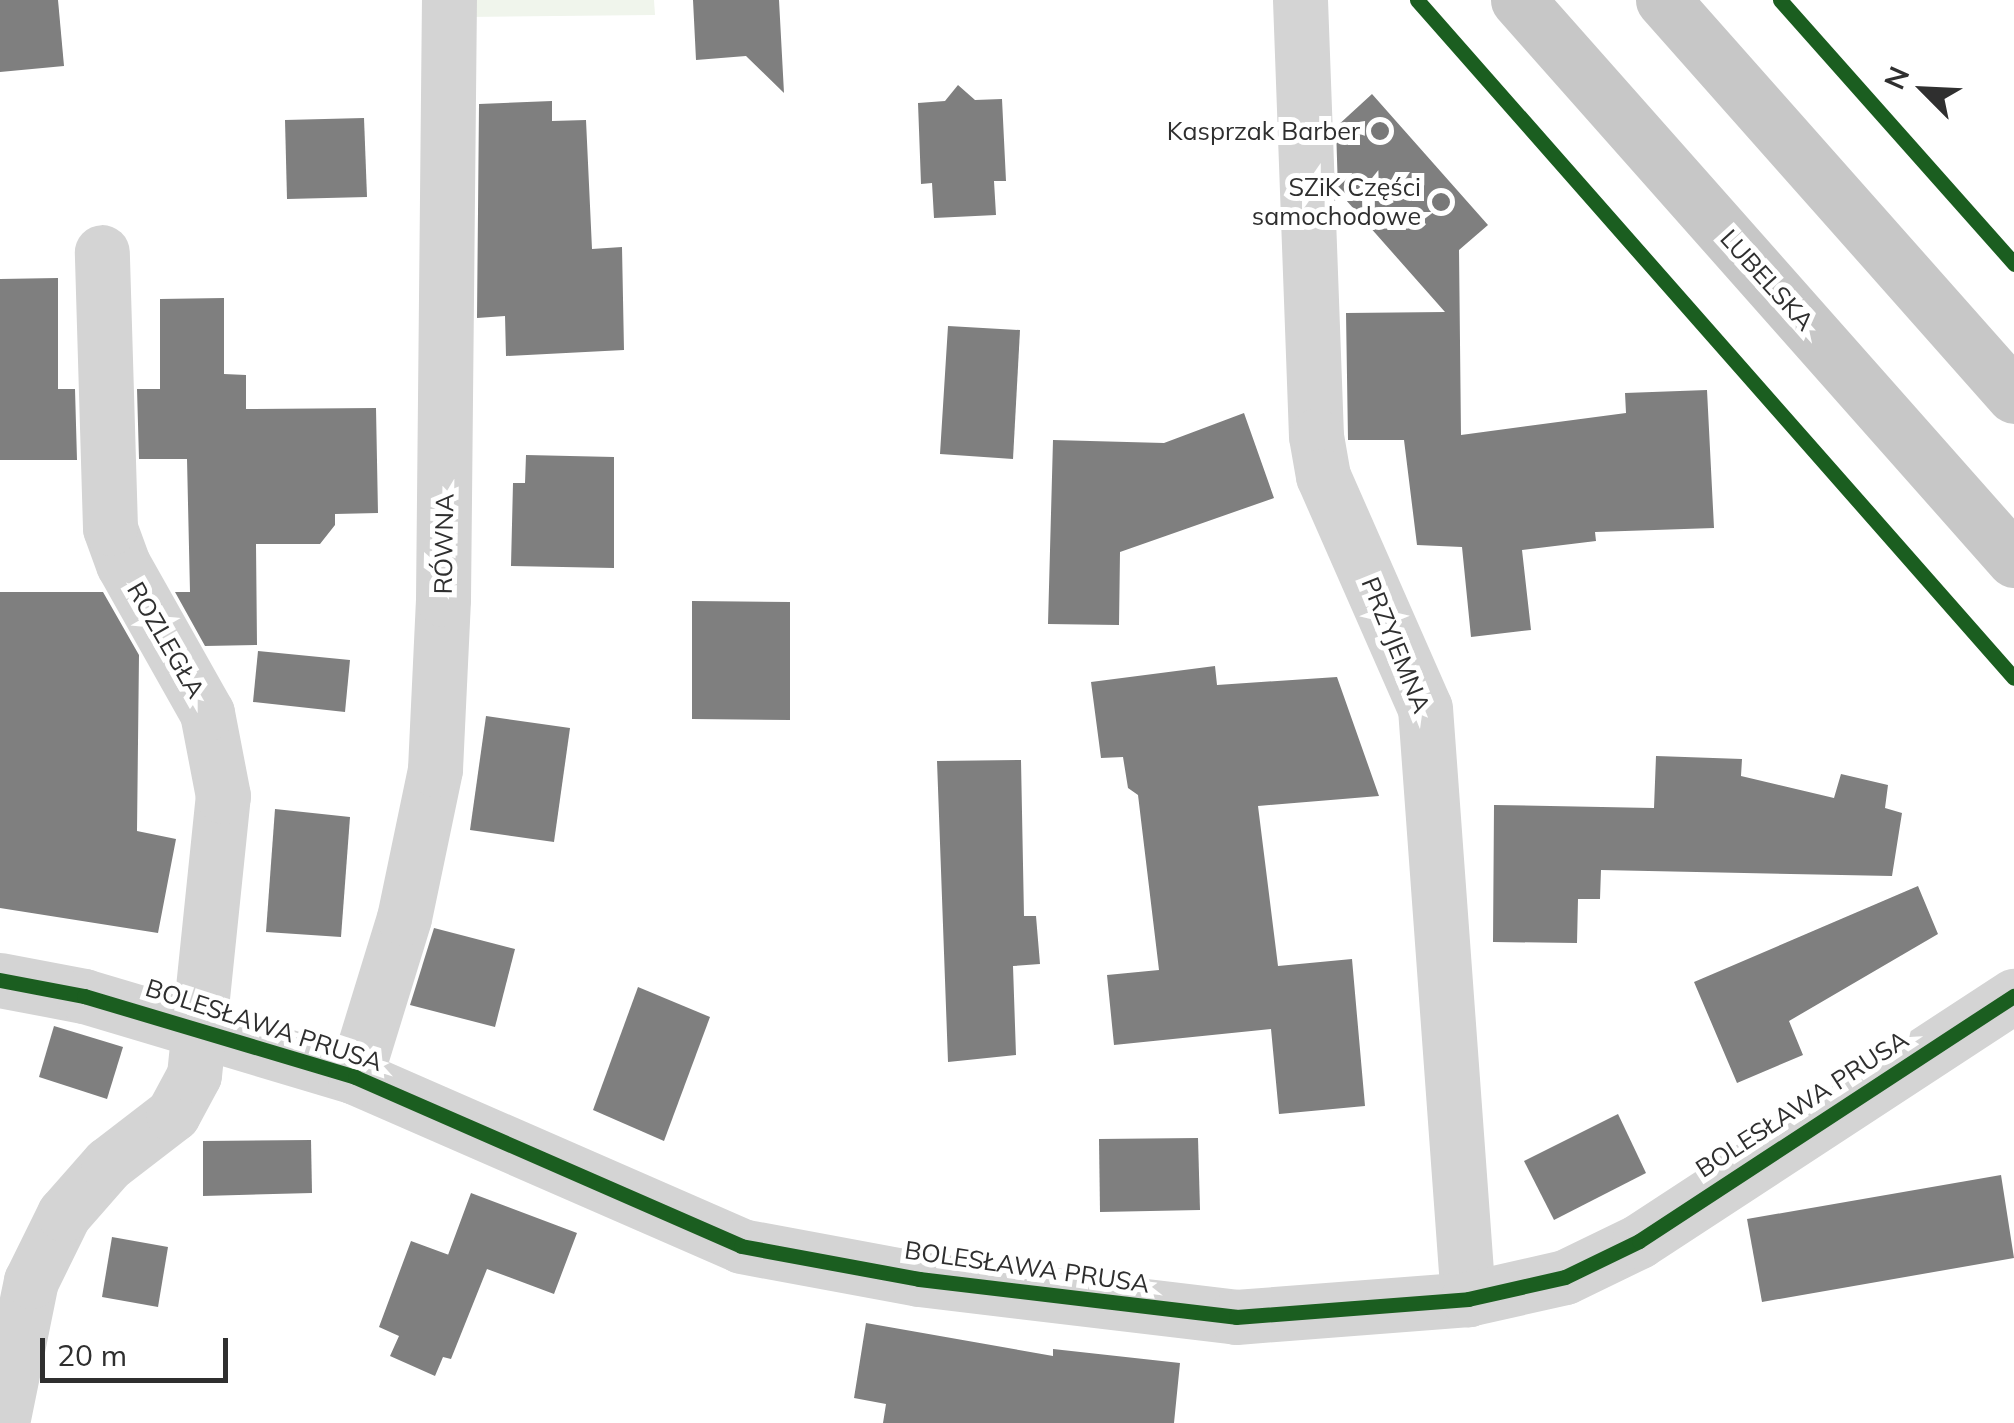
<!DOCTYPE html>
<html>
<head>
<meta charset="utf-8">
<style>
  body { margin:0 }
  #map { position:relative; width:2014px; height:1423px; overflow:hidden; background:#fff; font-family:Mulish,sans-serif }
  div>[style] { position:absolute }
  .green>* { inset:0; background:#f0f5ec }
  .building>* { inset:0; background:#7f7f7f }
  .minor>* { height:55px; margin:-27.5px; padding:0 27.5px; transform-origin:27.5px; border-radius:27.5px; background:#d4d4d4 }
  .major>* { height:55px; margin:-27.5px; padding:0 27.5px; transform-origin:27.5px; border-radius:27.5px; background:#c7c7c7 }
  .cycleway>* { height:15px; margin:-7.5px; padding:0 7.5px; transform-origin:7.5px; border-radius:7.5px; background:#1b5e20 }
  .dots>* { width:28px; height:28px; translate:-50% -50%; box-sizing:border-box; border:5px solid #fff; border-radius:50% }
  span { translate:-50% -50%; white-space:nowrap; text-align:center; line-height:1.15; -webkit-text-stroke:10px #fff; paint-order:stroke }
  .poi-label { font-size:25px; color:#2f2f2f }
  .right { translate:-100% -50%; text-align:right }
  .street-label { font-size:25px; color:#2f2f2f }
  .north { position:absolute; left:1874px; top:40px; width:100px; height:100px; -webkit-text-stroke:8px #fff; paint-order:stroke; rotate:294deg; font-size:28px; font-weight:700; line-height:40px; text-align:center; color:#2f2f2f }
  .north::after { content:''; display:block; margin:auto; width:35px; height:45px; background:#2f2f2f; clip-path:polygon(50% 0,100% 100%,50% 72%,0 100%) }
  .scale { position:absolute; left:40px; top:1338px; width:188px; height:45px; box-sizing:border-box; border:5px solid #2f2f2f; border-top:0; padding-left:12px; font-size:30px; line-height:35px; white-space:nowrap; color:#2f2f2f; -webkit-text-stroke:8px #fff; paint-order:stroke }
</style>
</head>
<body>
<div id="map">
  <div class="green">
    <div style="clip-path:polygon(467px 0,654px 0,655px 15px,467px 17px)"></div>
  </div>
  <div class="building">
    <div style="clip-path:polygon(0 0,58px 0,64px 66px,0 72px)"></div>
    <div style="clip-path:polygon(693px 0,779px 0,784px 93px,746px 56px,696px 60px)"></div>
    <div style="clip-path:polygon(958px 85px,975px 100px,1002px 99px,1006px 181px,994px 181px,996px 215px,934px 218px,932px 183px,921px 184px,918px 103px,945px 101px)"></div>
    <div style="clip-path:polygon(1372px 94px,1488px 225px,1459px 250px,1461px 435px,1626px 413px,1625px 393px,1707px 390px,1714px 528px,1595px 532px,1596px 541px,1522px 550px,1531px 630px,1471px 637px,1462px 547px,1417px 545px,1404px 440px,1348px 440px,1346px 313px,1445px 312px,1338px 191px,1336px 127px)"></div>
    <div style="clip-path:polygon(552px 101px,552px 121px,586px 120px,592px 249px,622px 247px,624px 350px,506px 356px,505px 316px,477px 318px,479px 104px)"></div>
    <div style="clip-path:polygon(364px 118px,367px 197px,287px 199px,285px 120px)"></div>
    <div style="clip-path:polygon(58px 278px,58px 389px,75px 389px,77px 460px,0 460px,0 279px)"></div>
    <div style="clip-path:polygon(224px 298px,224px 374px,246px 375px,246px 409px,376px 408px,378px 513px,335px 514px,335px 525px,320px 544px,256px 544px,257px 645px,205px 646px,175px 592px,190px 592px,187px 459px,139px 459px,137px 389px,160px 389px,160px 299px)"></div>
    <div style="clip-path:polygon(948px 326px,1020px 330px,1013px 459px,940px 454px)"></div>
    <div style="clip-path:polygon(1244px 413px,1274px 498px,1120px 552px,1119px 625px,1048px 624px,1053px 440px,1164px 443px)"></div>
    <div style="clip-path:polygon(526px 455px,614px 457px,614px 568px,511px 566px,513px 483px,525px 483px)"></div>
    <div style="clip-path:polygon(0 592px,103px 592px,139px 655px,137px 831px,176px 839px,158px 933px,0 908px)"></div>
    <div style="clip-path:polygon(692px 601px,790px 602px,790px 720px,692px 719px)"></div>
    <div style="clip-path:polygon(258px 651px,350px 660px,345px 712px,253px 702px)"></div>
    <div style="clip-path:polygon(1215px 666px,1217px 685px,1337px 677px,1379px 796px,1258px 806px,1278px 966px,1352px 959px,1365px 1106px,1279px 1114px,1271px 1029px,1114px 1045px,1107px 975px,1159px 970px,1138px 795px,1128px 788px,1123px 757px,1101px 758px,1091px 682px)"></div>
    <div style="clip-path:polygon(486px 716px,570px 728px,554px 842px,470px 830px)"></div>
    <div style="clip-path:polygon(1656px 756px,1742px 759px,1741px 776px,1834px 798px,1841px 774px,1888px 785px,1885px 808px,1902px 813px,1892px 876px,1601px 870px,1600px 899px,1578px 899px,1577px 943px,1493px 942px,1494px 805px,1654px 808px)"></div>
    <div style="clip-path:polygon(1021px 760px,1024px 916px,1036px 916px,1040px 964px,1013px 966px,1016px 1055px,948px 1062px,937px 761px)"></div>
    <div style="clip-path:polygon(275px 809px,350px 817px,341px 937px,266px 932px)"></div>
    <div style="clip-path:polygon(1918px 886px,1938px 934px,1789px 1021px,1803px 1055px,1737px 1083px,1694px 982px)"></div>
    <div style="clip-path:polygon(434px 928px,515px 949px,495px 1027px,410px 1005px)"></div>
    <div style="clip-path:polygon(638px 987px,710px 1017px,664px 1141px,593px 1110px)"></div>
    <div style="clip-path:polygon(54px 1026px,123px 1047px,107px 1099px,39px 1077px)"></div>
    <div style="clip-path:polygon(1618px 1114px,1646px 1173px,1554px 1220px,1524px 1161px)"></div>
    <div style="clip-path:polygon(1198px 1138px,1200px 1210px,1100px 1212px,1099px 1139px)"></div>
    <div style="clip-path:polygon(311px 1140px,312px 1193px,203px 1196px,203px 1141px)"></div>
    <div style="clip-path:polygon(2001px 1175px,2014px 1258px,1762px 1302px,1747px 1219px)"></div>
    <div style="clip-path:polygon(471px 1193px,577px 1233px,554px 1294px,487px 1269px,451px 1359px,443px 1357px,435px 1376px,390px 1356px,399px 1336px,379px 1327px,411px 1241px,460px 1259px,448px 1255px)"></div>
    <div style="clip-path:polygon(112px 1237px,168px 1247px,158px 1307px,102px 1297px)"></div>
    <div style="clip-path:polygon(866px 1323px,1053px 1356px,1053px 1349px,1180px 1363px,1174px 1423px,883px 1423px,886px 1404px,854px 1398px)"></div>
  </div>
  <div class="minor">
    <div style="left:1300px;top:0;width:436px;rotate:87.9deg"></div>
    <div style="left:1316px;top:436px;width:41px;rotate:80.1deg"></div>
    <div style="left:1323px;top:476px;width:253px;rotate:66.3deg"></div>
    <div style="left:1425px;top:708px;width:593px;rotate:85.84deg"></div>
    <div style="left:0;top:980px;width:86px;rotate:10.8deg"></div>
    <div style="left:84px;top:996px;width:283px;rotate:16.6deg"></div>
    <div style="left:355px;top:1077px;width:421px;rotate:23.6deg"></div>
    <div style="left:741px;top:1246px;width:181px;rotate:10.5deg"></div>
    <div style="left:919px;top:1279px;width:319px;rotate:6.8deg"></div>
    <div style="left:1236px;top:1317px;width:233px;rotate:-4.4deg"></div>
    <div style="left:1468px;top:1299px;width:99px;rotate:-12.8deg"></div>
    <div style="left:1565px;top:1277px;width:82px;rotate:-25.9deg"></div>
    <div style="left:1639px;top:1241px;width:448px;rotate:-33.2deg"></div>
    <div style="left:355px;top:1077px;width:166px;rotate:-72.9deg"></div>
    <div style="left:404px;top:918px;width:152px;rotate:-78.2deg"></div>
    <div style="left:435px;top:769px;width:170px;rotate:-87.3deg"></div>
    <div style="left:443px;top:599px;width:599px;rotate:-89.43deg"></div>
    <div style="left:2px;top:1423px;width:145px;rotate:-78.5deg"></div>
    <div style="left:31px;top:1281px;width:75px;rotate:-63.8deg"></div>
    <div style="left:64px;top:1214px;width:67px;rotate:-48.7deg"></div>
    <div style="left:108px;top:1164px;width:82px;rotate:-37.6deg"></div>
    <div style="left:173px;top:1114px;width:44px;rotate:-61.7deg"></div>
    <div style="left:194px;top:1075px;width:281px;rotate:-84.1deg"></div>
    <div style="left:223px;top:796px;width:85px;rotate:-100.9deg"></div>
    <div style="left:207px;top:713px;width:171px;rotate:-119.4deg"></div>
    <div style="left:123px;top:564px;width:38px;rotate:-110deg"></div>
    <div style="left:110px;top:528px;width:276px;rotate:-91.7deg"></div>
  </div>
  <div class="major">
    <div style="left:1518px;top:0;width:748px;rotate:48.47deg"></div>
    <div style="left:1663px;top:0;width:529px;rotate:48.45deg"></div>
  </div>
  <div class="cycleway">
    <div style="left:1417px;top:0;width:903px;rotate:48.64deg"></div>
    <div style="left:1780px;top:0;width:353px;rotate:48.4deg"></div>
    <div style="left:0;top:980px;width:86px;rotate:10.8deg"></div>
    <div style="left:84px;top:996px;width:283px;rotate:16.6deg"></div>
    <div style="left:355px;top:1077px;width:421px;rotate:23.6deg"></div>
    <div style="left:741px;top:1246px;width:181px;rotate:10.5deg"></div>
    <div style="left:919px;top:1279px;width:319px;rotate:6.8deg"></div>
    <div style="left:1236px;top:1317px;width:233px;rotate:-4.4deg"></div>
    <div style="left:1468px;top:1299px;width:99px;rotate:-12.8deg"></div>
    <div style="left:1565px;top:1277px;width:82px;rotate:-25.9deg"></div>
    <div style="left:1639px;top:1241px;width:448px;rotate:-33.2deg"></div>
  </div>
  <div class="dots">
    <div style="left:1380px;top:131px;background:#787878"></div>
    <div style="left:1441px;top:202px;background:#787878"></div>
  </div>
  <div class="poi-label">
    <span class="right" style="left:1360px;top:131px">Kasprzak Barber</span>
    <span class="right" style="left:1421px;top:202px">SZiK Części<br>samochodowe</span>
  </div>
  <div class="street-label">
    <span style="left:1767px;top:280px;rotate:48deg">LUBELSKA</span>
    <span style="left:444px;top:544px;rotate:-89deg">RÓWNA</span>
    <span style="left:166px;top:640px;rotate:60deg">ROZLEGŁA</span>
    <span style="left:1396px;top:645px;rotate:68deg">PRZYJEMNA</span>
    <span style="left:264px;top:1025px;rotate:18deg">BOLESŁAWA PRUSA</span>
    <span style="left:1802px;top:1104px;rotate:-33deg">BOLESŁAWA PRUSA</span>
    <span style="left:1027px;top:1267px;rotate:8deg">BOLESŁAWA PRUSA</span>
  </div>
  <div class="north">N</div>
  <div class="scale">20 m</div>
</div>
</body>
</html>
